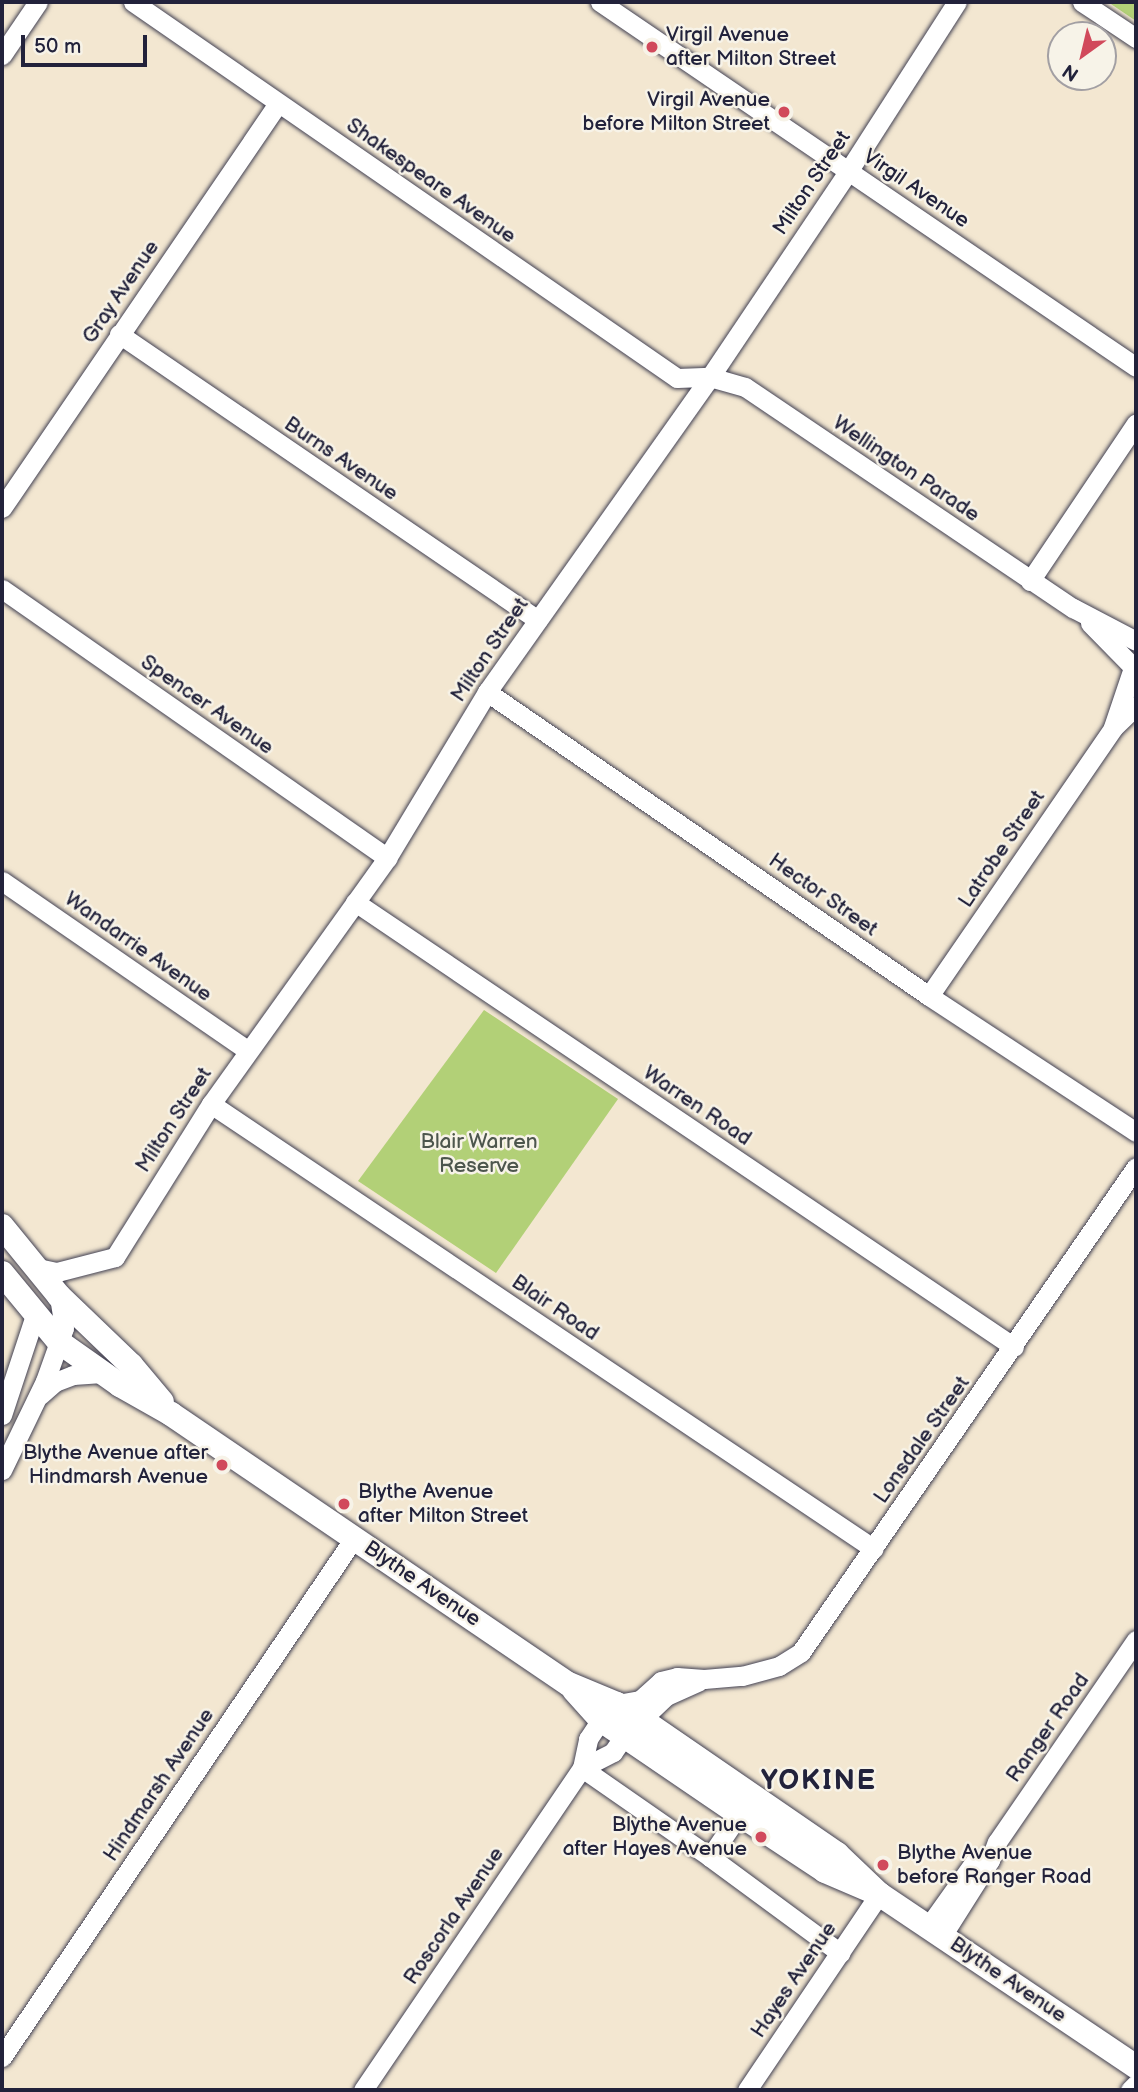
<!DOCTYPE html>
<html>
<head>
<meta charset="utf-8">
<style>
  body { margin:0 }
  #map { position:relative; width:1138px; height:2092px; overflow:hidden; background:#f3e7d1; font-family:"Balsamiq Sans",sans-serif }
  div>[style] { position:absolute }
  .green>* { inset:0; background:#b2d077 }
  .roads { filter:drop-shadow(0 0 2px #414052) drop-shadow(0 0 2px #414052) }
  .minor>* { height:19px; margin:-9.5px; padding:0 9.5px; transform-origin:9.5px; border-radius:9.5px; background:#fff }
  .major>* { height:24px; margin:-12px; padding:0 12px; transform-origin:12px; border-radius:12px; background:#fff }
  .dots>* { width:19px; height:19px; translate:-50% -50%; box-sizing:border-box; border:4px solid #f7f3e8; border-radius:50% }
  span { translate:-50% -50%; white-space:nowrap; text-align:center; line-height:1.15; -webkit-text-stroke:5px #f7f3e8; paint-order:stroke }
  .poi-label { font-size:21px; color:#22223b }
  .left { translate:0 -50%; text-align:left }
  .right { translate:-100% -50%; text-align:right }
  .street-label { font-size:21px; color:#22223b }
  .park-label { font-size:21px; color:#4d564d }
  .district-label { font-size:28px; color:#22223b; font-weight:700; letter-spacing:2px }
  .frame { position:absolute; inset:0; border:4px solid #22223b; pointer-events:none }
  .north { position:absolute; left:1047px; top:21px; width:70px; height:70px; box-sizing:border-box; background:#f7f3e8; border:2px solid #a29fa3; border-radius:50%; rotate:214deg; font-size:19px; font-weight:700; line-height:28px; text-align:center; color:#22223b }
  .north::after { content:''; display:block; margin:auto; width:24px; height:32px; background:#d1495b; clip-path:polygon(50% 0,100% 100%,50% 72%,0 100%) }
  .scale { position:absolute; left:21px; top:35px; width:126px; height:32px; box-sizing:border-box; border:4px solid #22223b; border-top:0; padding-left:9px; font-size:21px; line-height:24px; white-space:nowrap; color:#22223b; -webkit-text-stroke:5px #f7f3e8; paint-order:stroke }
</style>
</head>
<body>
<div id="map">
  <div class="green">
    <div style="clip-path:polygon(1108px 2px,1136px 2px,1136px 21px)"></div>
    <div style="clip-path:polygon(484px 1010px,618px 1099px,496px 1273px,358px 1181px)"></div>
  </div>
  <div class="roads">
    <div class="minor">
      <div style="left:133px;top:2px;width:661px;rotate:34.65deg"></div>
      <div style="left:677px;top:378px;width:33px;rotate:-2deg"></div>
      <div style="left:710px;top:377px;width:36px;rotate:16deg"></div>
      <div style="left:745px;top:387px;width:396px;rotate:34deg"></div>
      <div style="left:1073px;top:608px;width:71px;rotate:27.6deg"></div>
      <div style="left:600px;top:2px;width:648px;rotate:34.25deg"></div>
      <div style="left:1082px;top:2px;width:65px;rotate:33.7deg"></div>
      <div style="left:2px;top:55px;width:64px;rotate:-55.8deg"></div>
      <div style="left:119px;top:334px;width:507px;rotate:34.32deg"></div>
      <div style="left:2px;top:508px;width:490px;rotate:-55.7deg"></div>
      <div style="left:1030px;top:581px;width:190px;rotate:-56.1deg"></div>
      <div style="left:2px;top:589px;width:470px;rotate:34.9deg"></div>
      <div style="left:1090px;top:623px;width:59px;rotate:45.7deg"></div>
      <div style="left:487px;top:692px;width:536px;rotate:34.52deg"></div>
      <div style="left:929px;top:996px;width:248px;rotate:33.3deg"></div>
      <div style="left:1113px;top:727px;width:59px;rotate:-71.3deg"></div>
      <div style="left:2px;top:881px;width:299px;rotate:34.6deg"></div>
      <div style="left:355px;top:902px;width:795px;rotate:34.03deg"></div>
      <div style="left:929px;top:996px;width:325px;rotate:-55.5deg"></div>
      <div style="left:1113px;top:728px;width:32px;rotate:-44deg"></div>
      <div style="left:211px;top:1104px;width:798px;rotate:33.87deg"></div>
      <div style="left:33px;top:1267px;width:25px;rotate:12deg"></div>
      <div style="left:57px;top:1272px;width:60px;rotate:-14.5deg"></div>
      <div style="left:115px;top:1257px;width:181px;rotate:-57.9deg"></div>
      <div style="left:211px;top:1104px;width:302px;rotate:-54.4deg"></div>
      <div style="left:387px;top:858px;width:194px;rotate:-58.9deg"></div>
      <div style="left:487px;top:692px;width:386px;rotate:-54.7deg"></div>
      <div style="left:710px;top:377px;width:249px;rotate:-56.1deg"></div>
      <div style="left:849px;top:170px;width:200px;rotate:-57.3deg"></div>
      <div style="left:40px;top:1395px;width:20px;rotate:-41deg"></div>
      <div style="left:55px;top:1382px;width:19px;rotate:-21deg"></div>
      <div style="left:73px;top:1375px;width:29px;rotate:-4deg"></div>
      <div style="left:2px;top:1415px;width:105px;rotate:-71.7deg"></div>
      <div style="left:2px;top:1470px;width:99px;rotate:-64.2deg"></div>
      <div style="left:45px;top:1381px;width:56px;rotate:-70.3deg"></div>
      <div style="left:64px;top:1328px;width:32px;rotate:-99deg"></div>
      <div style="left:582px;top:1768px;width:156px;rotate:34.8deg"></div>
      <div style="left:710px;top:1857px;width:162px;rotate:36.4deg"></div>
      <div style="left:582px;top:1768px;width:35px;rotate:-27deg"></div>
      <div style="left:613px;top:1752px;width:19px;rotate:-55deg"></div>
      <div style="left:624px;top:1736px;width:58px;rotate:-43.6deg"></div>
      <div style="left:666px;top:1696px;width:36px;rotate:-24deg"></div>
      <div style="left:710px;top:1857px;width:52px;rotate:-56deg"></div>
      <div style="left:928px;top:1927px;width:81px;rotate:-54.5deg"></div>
      <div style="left:942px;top:1936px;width:90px;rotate:-57.7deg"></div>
      <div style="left:990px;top:1860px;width:19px;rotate:-69deg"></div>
      <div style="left:997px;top:1842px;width:245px;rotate:-55.5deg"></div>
      <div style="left:2px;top:2057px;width:627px;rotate:-55.85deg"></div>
      <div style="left:363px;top:2090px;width:389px;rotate:-55.8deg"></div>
      <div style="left:582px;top:1768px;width:30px;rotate:-78deg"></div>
      <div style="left:588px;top:1739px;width:23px;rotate:-56deg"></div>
      <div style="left:601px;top:1720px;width:23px;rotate:-45deg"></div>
      <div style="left:617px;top:1704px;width:23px;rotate:-10deg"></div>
      <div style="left:640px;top:1700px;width:28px;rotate:-42deg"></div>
      <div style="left:661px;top:1681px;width:16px;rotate:-14deg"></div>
      <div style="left:677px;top:1677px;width:27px;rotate:4deg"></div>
      <div style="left:704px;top:1679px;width:38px;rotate:-5deg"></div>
      <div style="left:742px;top:1676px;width:38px;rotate:-15deg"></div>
      <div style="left:779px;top:1666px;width:26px;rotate:-32deg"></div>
      <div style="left:801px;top:1652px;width:589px;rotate:-55.37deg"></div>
      <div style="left:747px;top:2090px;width:236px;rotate:-56deg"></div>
      <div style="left:1130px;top:2090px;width:8px;rotate:-45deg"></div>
    </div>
    <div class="major">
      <div style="left:2px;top:1226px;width:90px;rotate:50.8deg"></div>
      <div style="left:59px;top:1296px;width:100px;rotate:43.8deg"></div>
      <div style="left:131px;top:1365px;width:48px;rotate:50deg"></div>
      <div style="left:2px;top:1273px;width:89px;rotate:50.4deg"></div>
      <div style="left:59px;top:1342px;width:75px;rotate:35.2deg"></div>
      <div style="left:120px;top:1385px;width:59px;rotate:29.6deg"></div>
      <div style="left:171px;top:1414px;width:481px;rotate:34.2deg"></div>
      <div style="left:569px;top:1684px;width:52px;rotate:22.6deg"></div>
      <div style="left:617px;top:1704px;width:30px;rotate:33deg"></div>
      <div style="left:642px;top:1720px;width:237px;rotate:34.5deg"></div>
      <div style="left:837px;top:1854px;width:58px;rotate:43.6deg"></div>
      <div style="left:574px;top:1690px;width:40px;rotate:48deg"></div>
      <div style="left:601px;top:1720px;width:167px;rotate:34.3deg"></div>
      <div style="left:739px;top:1814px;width:103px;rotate:33.5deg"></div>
      <div style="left:825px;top:1871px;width:59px;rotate:23.1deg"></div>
      <div style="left:879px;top:1894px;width:310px;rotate:33.9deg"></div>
    </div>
  </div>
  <div class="dots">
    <div style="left:652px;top:47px;background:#d1495b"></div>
    <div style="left:784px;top:112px;background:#d1495b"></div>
    <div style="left:222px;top:1465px;background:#d1495b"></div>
    <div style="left:344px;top:1504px;background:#d1495b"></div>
    <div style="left:761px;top:1837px;background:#d1495b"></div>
    <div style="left:883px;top:1865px;background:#d1495b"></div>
  </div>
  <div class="poi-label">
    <span class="left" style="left:666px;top:47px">Virgil Avenue<br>after Milton Street</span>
    <span class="right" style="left:770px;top:112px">Virgil Avenue<br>before Milton Street</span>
    <span class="right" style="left:208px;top:1465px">Blythe Avenue after<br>Hindmarsh Avenue</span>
    <span class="left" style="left:358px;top:1504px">Blythe Avenue<br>after Milton Street</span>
    <span class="right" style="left:747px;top:1837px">Blythe Avenue<br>after Hayes Avenue</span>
    <span class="left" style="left:897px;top:1865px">Blythe Avenue<br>before Ranger Road</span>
  </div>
  <div class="street-label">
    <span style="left:431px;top:181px;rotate:35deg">Shakespeare Avenue</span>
    <span style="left:812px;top:183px;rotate:-56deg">Milton Street</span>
    <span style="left:916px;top:189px;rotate:34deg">Virgil Avenue</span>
    <span style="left:121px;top:292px;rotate:-56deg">Gray Avenue</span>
    <span style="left:341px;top:459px;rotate:34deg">Burns Avenue</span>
    <span style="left:906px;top:469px;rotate:34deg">Wellington Parade</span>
    <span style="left:490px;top:650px;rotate:-56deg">Milton Street</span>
    <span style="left:207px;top:705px;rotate:35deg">Spencer Avenue</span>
    <span style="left:1002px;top:849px;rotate:-56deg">Latrobe Street</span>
    <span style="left:823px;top:895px;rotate:35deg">Hector Street</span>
    <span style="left:138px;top:947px;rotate:35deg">Wandarrie Avenue</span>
    <span style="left:697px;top:1106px;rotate:34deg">Warren Road</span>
    <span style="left:174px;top:1120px;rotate:-57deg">Milton Street</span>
    <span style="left:555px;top:1308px;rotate:34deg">Blair Road</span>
    <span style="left:922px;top:1440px;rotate:-55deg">Lonsdale Street</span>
    <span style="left:422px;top:1584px;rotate:34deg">Blythe Avenue</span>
    <span style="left:1048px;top:1728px;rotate:-55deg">Ranger Road</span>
    <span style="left:159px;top:1785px;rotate:-56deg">Hindmarsh Avenue</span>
    <span style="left:454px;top:1916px;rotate:-56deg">Roscorla Avenue</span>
    <span style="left:794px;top:1980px;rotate:-56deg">Hayes Avenue</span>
    <span style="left:1008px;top:1980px;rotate:34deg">Blythe Avenue</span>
  </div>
  <div class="park-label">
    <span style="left:479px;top:1154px">Blair Warren<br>Reserve</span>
  </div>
  <div class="district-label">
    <span style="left:819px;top:1781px">YOKINE</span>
  </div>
  <div class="frame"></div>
  <div class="north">N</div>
  <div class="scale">50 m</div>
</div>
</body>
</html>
